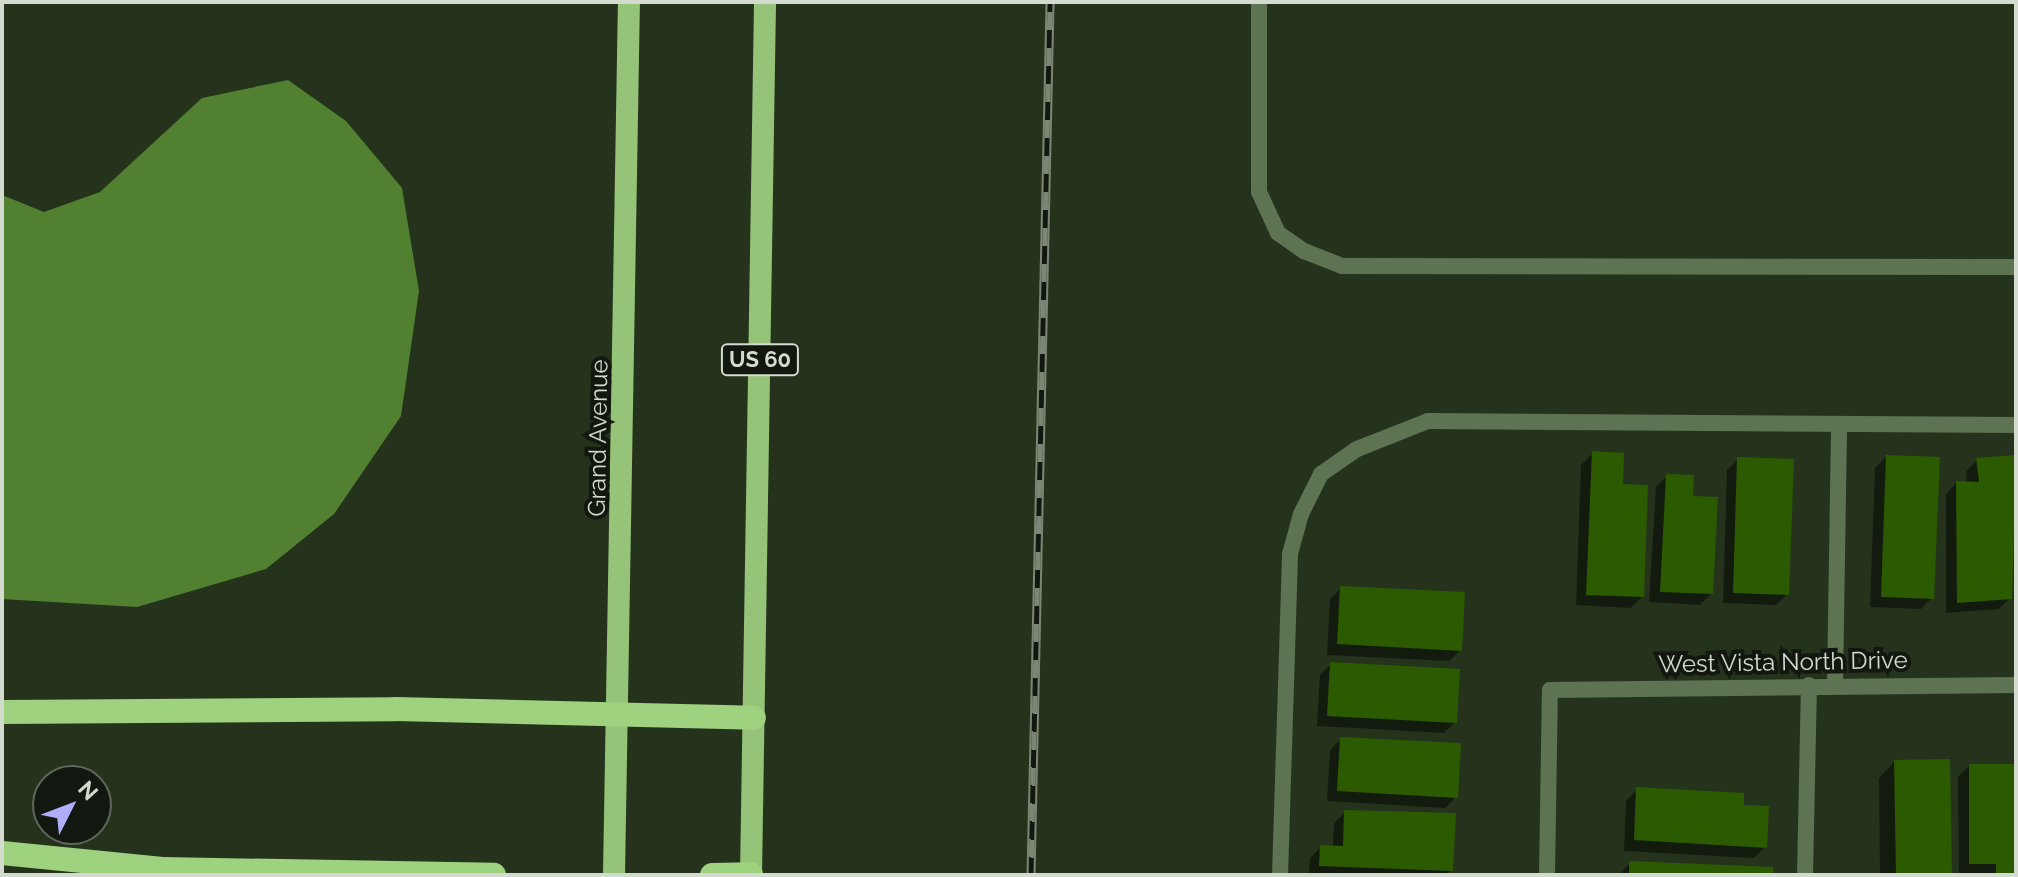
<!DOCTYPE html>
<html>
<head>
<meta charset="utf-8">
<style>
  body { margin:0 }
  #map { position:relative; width:2018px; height:877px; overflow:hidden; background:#25331d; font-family:Raleway,sans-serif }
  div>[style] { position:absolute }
  .water>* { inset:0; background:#508030 }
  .shadow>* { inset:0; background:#0007 }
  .building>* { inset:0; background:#2c5a00 }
  .service>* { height:16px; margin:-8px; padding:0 8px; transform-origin:8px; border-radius:8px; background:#5e7352 }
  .minor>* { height:16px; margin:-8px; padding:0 8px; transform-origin:8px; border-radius:8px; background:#5e7352 }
  .trunk>* { height:22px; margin:-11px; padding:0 11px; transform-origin:11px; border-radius:11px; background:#95c479 }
  .motorway>* { height:24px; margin:-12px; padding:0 12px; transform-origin:12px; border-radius:12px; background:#9ed27f }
  .rail>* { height:9px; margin-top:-4.5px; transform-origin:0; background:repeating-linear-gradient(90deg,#12180f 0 18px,#7b8675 0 36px); box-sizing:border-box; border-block:2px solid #7b8675 }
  span { translate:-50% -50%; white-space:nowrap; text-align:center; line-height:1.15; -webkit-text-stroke:8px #12180f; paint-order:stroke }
  .shield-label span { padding:2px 6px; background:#12180f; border:2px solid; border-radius:6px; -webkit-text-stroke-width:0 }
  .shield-label { font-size:22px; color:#d2dbce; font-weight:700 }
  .street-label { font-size:24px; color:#d2dbce }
  .frame { position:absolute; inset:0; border:4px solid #d2dbce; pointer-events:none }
  .north { position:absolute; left:32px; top:765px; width:80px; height:80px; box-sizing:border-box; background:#12180f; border:2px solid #5f665b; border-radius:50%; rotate:48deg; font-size:22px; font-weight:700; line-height:32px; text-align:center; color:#d2dbce }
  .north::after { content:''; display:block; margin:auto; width:28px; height:36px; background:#b0aefa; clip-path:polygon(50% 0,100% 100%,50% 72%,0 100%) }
</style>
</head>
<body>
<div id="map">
  <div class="water">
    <div style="clip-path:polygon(288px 80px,346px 121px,402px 188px,419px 291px,401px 416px,334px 514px,266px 569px,137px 607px,2px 599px,2px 195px,44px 212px,100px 192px,202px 98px)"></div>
  </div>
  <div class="shadow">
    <div style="clip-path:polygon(1593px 453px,1621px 486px,1642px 597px,1631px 608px,1576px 605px,1581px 465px)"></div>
    <div style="clip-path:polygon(1886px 457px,1932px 598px,1921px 609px,1870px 607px,1875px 468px)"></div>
    <div style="clip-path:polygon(1738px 459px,1787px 594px,1776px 605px,1723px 603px,1727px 470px)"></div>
    <div style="clip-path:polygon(1977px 460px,2010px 598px,1999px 609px,1946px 613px,1946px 494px,1956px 483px,1967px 484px,1966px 471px)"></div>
    <div style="clip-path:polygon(1667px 476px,1691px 498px,1711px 594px,1700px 605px,1649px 602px,1656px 487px)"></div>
    <div style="clip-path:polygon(1341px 588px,1460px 650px,1449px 661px,1327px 655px,1330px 599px)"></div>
    <div style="clip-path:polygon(1331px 664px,1455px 722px,1444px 733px,1317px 726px,1320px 675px)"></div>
    <div style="clip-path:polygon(1341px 739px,1456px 797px,1445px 808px,1327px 801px,1330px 750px)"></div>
    <div style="clip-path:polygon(1894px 762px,1950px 875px,1880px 875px,1879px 778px)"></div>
    <div style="clip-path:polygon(1969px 766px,2016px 766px,2016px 875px,1959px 874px,1958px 777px)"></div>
    <div style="clip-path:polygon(1637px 790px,1741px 807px,1765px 847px,1754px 858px,1624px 851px,1626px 801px)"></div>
    <div style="clip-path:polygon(1345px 812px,1451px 870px,1446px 875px,1309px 875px,1310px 858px,1321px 847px,1333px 847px,1334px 823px)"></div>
    <div style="clip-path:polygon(1630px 863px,1771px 875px,1619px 875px)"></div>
  </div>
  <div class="building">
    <div style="clip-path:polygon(1592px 451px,1624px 453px,1623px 484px,1648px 485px,1644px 597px,1586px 595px)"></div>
    <div style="clip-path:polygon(1886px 455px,1940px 457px,1934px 599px,1881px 597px)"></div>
    <div style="clip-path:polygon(2016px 455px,2012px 599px,1957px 603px,1956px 481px,1979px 482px,1976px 458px)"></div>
    <div style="clip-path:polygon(1737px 457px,1794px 459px,1789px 595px,1733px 593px)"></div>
    <div style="clip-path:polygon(1666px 474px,1694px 475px,1693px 496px,1718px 497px,1713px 594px,1660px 592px)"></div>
    <div style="clip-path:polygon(1340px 586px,1465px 592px,1462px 651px,1337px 644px)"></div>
    <div style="clip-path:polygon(1330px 662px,1460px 669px,1457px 723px,1327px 716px)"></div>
    <div style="clip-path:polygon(1340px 737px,1461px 743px,1458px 798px,1337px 791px)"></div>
    <div style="clip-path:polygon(1950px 759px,1952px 875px,1896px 875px,1894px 760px)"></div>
    <div style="clip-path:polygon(1969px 764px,2016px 764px,2016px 875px,1996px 875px,1996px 864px,1969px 864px)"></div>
    <div style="clip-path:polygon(1636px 787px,1744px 793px,1744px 805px,1769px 806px,1767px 848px,1634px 840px)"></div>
    <div style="clip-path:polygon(1344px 810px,1456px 813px,1453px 871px,1319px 866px,1320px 845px,1343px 846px)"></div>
    <div style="clip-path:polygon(1629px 861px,1773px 867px,1773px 875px,1629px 875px)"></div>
  </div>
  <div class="service">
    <div style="left:1835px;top:684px;width:260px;rotate:-89.1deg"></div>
    <div style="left:1280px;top:875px;width:321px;rotate:-88.2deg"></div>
    <div style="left:1290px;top:554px;width:41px;rotate:-74.6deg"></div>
    <div style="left:1301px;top:514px;width:45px;rotate:-63.4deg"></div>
    <div style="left:1321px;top:474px;width:44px;rotate:-34.8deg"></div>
    <div style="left:1357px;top:449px;width:76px;rotate:-21.5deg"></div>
    <div style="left:1428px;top:421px;width:588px;rotate:0.39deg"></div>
    <div style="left:1805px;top:875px;width:190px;rotate:-88.8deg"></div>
  </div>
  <div class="minor">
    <div style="left:1259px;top:2px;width:190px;rotate:90deg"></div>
    <div style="left:1259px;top:192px;width:45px;rotate:65.1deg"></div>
    <div style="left:1278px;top:233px;width:32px;rotate:35deg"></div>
    <div style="left:1304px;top:251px;width:41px;rotate:21.5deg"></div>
    <div style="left:1342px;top:266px;width:674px;rotate:0.09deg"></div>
    <div style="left:1547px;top:875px;width:185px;rotate:-89.1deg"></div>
    <div style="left:1550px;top:690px;width:466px;rotate:-0.6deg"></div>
  </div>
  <div class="trunk">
    <div style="left:614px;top:875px;width:873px;rotate:-89.02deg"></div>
    <div style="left:751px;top:875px;width:873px;rotate:-89.08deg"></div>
  </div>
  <div class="motorway">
    <div style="left:2px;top:712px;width:393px;rotate:-0.4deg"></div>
    <div style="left:395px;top:709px;width:359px;rotate:1.4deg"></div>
    <div style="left:2px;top:853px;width:161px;rotate:5.7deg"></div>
    <div style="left:162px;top:869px;width:332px;rotate:1deg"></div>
    <div style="left:712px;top:875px;width:39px;rotate:-1deg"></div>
  </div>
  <div class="rail">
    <div style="left:1031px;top:875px;width:873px;rotate:-88.75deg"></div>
  </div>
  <div class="shield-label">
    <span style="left:760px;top:360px">US 60</span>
  </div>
  <div class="street-label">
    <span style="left:598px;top:438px;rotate:-89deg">Grand Avenue</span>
    <span style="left:1783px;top:662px;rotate:-1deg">West Vista North Drive</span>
  </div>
  <div class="frame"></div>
  <div class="north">N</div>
</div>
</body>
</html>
